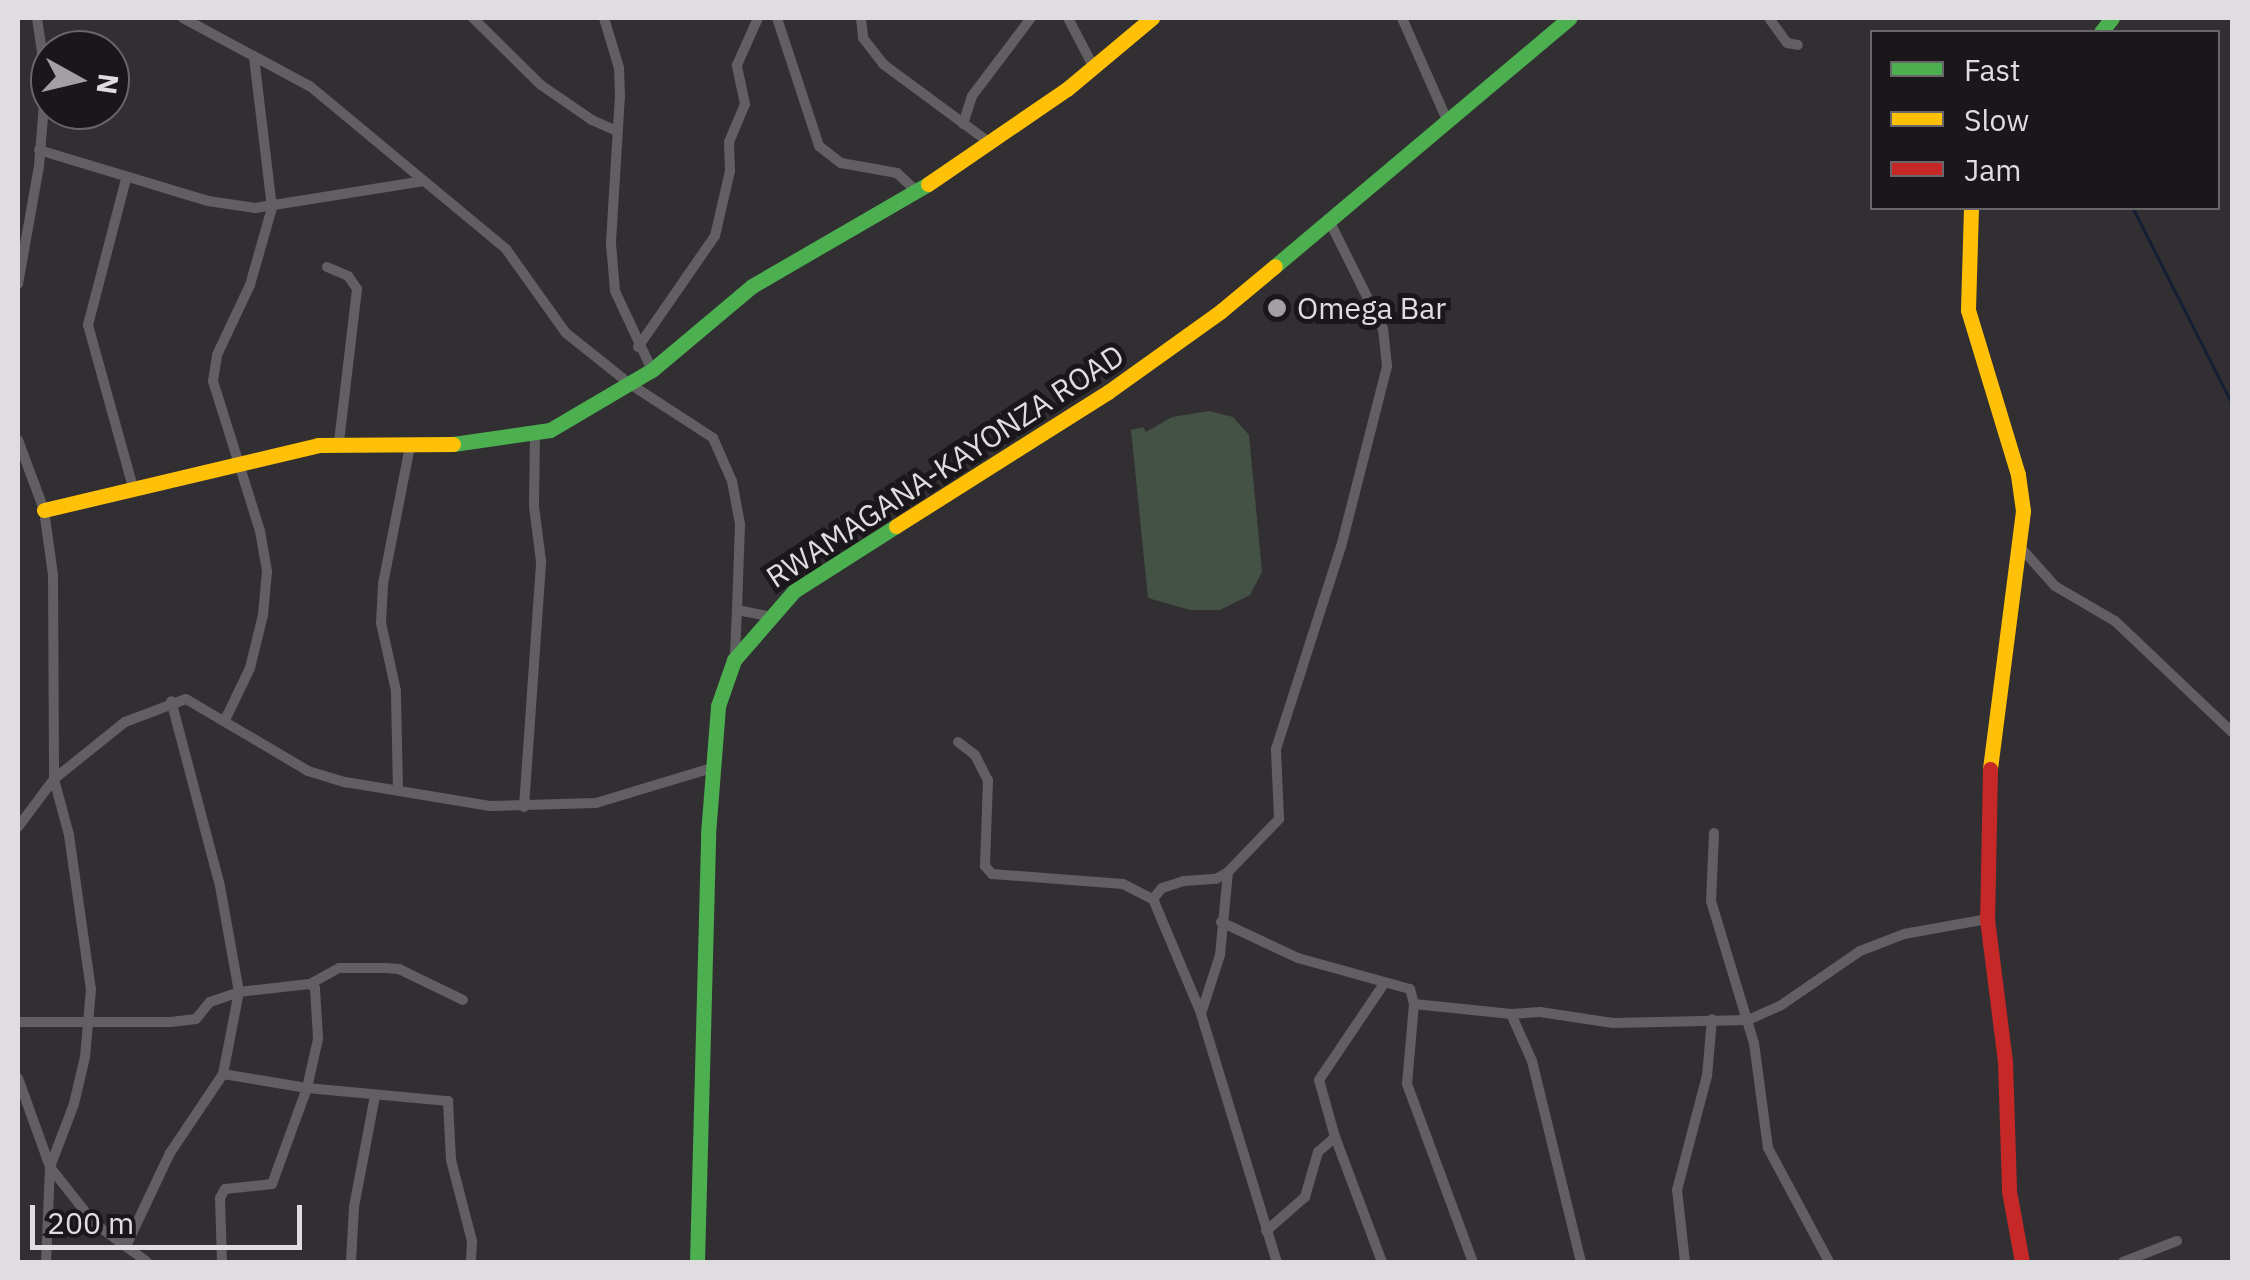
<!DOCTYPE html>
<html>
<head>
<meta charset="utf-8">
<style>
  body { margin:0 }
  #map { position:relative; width:2250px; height:1280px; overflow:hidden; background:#322f32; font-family:"IBM Plex Sans",sans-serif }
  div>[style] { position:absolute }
  .green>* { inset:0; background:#445245 }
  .stream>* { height:2.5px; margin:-1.25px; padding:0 1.25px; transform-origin:1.25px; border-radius:1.25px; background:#151f33 }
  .street>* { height:10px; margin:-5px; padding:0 5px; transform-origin:5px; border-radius:5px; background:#625f62 }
  .fast>* { height:15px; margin:-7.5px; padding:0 7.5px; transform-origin:7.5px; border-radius:7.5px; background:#4caf50 }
  .slow>* { height:15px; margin:-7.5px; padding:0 7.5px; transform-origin:7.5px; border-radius:7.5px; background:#ffc107 }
  .jam>* { height:15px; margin:-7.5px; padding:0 7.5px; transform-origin:7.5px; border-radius:7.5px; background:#c62828 }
  .dots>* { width:28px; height:28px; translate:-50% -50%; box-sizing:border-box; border:5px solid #191719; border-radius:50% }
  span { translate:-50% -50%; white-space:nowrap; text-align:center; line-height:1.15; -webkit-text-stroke:10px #191719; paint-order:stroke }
  .poi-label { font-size:30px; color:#e0dde0 }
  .left { translate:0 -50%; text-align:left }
  .street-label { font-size:30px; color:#e0dde0 }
  .frame { position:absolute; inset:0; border:20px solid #e0dde0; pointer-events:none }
  .legend { position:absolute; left:1870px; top:30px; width:350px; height:180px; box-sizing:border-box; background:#191719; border:2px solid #696669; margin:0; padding:12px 18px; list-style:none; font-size:30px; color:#e0dde0 }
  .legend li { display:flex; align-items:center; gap:20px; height:50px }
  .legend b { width:50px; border:2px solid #696669 }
  .north { position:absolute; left:30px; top:30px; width:100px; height:100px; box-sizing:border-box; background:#191719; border:2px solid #696669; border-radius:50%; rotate:98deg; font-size:28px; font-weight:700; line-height:40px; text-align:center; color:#e0dde0 }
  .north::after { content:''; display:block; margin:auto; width:35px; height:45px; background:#a3a0a3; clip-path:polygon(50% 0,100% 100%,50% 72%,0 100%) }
  .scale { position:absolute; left:30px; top:1205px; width:272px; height:45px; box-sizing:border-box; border:5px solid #e0dde0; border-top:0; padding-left:12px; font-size:30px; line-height:35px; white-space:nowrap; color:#e0dde0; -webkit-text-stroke:8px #191719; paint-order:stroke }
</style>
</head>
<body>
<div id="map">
  <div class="green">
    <div style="clip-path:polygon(1209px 411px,1233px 417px,1249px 435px,1262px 572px,1250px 595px,1220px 610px,1190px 610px,1148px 598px,1131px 430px,1143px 427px,1146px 432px,1172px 417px)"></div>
  </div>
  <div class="stream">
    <div style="left:2133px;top:208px;width:219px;rotate:63.1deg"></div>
  </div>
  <div class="street">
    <div style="left:183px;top:18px;width:145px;rotate:28.3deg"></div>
    <div style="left:311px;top:87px;width:254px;rotate:39.7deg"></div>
    <div style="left:506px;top:249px;width:103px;rotate:54.5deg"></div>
    <div style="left:566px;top:333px;width:82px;rotate:38.6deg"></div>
    <div style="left:630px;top:384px;width:99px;rotate:33deg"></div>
    <div style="left:713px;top:438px;width:47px;rotate:66.2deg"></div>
    <div style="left:732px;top:481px;width:44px;rotate:79.5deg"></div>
    <div style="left:740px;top:524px;width:86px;rotate:92deg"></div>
    <div style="left:737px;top:610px;width:33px;rotate:11deg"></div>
    <div style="left:473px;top:18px;width:95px;rotate:44.6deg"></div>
    <div style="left:541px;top:85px;width:62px;rotate:34.5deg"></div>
    <div style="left:592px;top:120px;width:27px;rotate:24deg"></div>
    <div style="left:604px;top:18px;width:52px;rotate:73.3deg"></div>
    <div style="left:619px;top:68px;width:27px;rotate:88deg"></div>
    <div style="left:620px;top:95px;width:149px;rotate:93.5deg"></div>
    <div style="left:611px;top:244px;width:47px;rotate:85.1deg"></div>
    <div style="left:615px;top:291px;width:87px;rotate:64.9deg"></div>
    <div style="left:777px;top:18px;width:135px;rotate:71.8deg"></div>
    <div style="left:819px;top:146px;width:28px;rotate:38deg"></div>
    <div style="left:841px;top:163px;width:57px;rotate:10.1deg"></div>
    <div style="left:897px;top:173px;width:26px;rotate:43deg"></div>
    <div style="left:861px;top:18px;width:20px;rotate:84deg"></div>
    <div style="left:863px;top:38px;width:33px;rotate:52deg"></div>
    <div style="left:883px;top:64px;width:133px;rotate:36.4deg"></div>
    <div style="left:1068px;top:18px;width:54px;rotate:62.5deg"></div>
    <div style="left:1402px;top:18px;width:111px;rotate:66.2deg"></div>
    <div style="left:1769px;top:18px;width:31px;rotate:54deg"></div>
    <div style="left:1787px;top:43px;width:11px;rotate:10deg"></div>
    <div style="left:963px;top:124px;width:29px;rotate:-72deg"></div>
    <div style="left:972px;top:96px;width:98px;rotate:-52.9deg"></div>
    <div style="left:39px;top:150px;width:177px;rotate:16.8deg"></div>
    <div style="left:208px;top:201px;width:48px;rotate:8.5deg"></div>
    <div style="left:255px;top:208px;width:171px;rotate:-9.1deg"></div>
    <div style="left:126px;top:179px;width:151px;rotate:104.6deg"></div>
    <div style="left:88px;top:325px;width:172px;rotate:74.5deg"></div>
    <div style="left:327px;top:267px;width:23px;rotate:23deg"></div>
    <div style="left:348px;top:276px;width:16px;rotate:55deg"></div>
    <div style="left:357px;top:289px;width:155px;rotate:96.7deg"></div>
    <div style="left:18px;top:284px;width:120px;rotate:-79.9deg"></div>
    <div style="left:39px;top:166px;width:87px;rotate:-85.4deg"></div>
    <div style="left:46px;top:79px;width:62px;rotate:-98.4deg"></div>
    <div style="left:638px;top:347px;width:135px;rotate:-55.3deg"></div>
    <div style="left:715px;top:236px;width:67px;rotate:-77deg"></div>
    <div style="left:730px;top:171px;width:29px;rotate:-92deg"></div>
    <div style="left:729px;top:142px;width:41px;rotate:-67.2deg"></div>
    <div style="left:745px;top:104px;width:40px;rotate:-102deg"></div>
    <div style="left:737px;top:65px;width:51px;rotate:-65.9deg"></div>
    <div style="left:18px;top:440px;width:75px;rotate:69.6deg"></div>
    <div style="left:44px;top:510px;width:66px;rotate:82.1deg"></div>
    <div style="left:53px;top:575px;width:204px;rotate:89.7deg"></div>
    <div style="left:54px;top:779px;width:58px;rotate:75deg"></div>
    <div style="left:69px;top:835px;width:156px;rotate:81.9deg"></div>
    <div style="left:91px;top:989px;width:68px;rotate:95deg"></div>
    <div style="left:85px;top:1057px;width:48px;rotate:103.2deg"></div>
    <div style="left:74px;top:1104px;width:67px;rotate:110.9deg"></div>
    <div style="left:50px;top:1167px;width:95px;rotate:92.4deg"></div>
    <div style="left:2021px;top:548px;width:51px;rotate:48.2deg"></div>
    <div style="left:2055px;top:586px;width:69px;rotate:30.3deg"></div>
    <div style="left:2115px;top:621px;width:161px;rotate:43.5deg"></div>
    <div style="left:735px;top:654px;width:44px;rotate:-87.4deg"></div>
    <div style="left:225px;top:720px;width:58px;rotate:-64.3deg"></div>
    <div style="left:250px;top:668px;width:55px;rotate:-76.2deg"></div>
    <div style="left:263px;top:615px;width:44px;rotate:-84.8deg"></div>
    <div style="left:267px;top:571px;width:41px;rotate:-99.9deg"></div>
    <div style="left:260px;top:531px;width:157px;rotate:-107.4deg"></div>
    <div style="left:213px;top:381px;width:26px;rotate:-81deg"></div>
    <div style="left:217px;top:355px;width:77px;rotate:-64.8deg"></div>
    <div style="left:250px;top:285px;width:80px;rotate:-74.1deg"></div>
    <div style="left:272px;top:208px;width:153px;rotate:-96.8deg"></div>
    <div style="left:958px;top:742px;width:21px;rotate:37deg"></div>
    <div style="left:975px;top:755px;width:28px;rotate:63deg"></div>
    <div style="left:988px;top:780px;width:86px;rotate:92deg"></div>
    <div style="left:985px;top:866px;width:11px;rotate:49deg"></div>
    <div style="left:992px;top:874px;width:131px;rotate:4.4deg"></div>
    <div style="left:1123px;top:884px;width:34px;rotate:27deg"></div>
    <div style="left:1153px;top:899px;width:14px;rotate:-51deg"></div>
    <div style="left:1162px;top:888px;width:23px;rotate:-18deg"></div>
    <div style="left:1184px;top:881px;width:32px;rotate:-4deg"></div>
    <div style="left:1216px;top:879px;width:14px;rotate:-30deg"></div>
    <div style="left:1228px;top:872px;width:74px;rotate:-46.1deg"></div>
    <div style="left:1279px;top:819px;width:70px;rotate:-92.5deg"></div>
    <div style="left:1276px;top:749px;width:212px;rotate:-72.2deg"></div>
    <div style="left:1341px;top:547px;width:187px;rotate:-75.7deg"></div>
    <div style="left:1387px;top:366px;width:37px;rotate:-96deg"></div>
    <div style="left:1383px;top:329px;width:119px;rotate:-116.4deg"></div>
    <div style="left:398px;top:790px;width:99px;rotate:-91.2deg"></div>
    <div style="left:396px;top:691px;width:70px;rotate:-102.4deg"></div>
    <div style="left:381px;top:623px;width:39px;rotate:-87deg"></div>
    <div style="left:383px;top:584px;width:140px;rotate:-78.9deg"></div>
    <div style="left:524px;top:807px;width:247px;rotate:-86deg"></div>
    <div style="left:541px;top:561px;width:55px;rotate:-97.3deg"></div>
    <div style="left:534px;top:506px;width:71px;rotate:-89.2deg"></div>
    <div style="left:18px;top:827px;width:60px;rotate:-53.1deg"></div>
    <div style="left:54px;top:779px;width:91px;rotate:-38.8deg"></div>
    <div style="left:125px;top:722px;width:65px;rotate:-20.7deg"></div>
    <div style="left:186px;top:699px;width:142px;rotate:30.5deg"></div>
    <div style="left:308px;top:771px;width:39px;rotate:17deg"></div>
    <div style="left:345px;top:782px;width:147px;rotate:9.4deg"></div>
    <div style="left:490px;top:806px;width:106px;rotate:-1.6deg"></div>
    <div style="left:596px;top:803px;width:121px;rotate:-16.8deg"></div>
    <div style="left:1714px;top:833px;width:68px;rotate:92.5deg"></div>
    <div style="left:1711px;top:901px;width:148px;rotate:73.2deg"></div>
    <div style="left:1754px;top:1043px;width:106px;rotate:82.4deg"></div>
    <div style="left:1768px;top:1148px;width:129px;rotate:61.8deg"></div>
    <div style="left:1228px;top:872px;width:83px;rotate:95.5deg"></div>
    <div style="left:1220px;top:955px;width:62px;rotate:107.9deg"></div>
    <div style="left:1201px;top:1014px;width:259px;rotate:73deg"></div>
    <div style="left:1153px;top:899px;width:124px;rotate:67.2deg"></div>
    <div style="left:1221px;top:922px;width:85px;rotate:25.1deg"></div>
    <div style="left:1298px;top:958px;width:116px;rotate:15.5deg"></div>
    <div style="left:1410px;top:989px;width:16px;rotate:75deg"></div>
    <div style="left:1414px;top:1004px;width:98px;rotate:5.9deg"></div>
    <div style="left:1511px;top:1014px;width:29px;rotate:-4deg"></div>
    <div style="left:1540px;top:1012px;width:74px;rotate:8.6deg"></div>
    <div style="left:1613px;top:1023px;width:135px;rotate:-1.3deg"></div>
    <div style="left:1748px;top:1020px;width:35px;rotate:-24deg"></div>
    <div style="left:1780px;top:1006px;width:97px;rotate:-34.5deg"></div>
    <div style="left:1860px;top:951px;width:47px;rotate:-21.1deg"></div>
    <div style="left:1904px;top:934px;width:84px;rotate:-10.2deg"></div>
    <div style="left:310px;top:984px;width:33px;rotate:-29deg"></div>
    <div style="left:339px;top:968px;width:46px"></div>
    <div style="left:385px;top:968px;width:14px;rotate:4deg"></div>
    <div style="left:399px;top:969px;width:71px;rotate:25.8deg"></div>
    <div style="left:1414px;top:1004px;width:80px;rotate:95deg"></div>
    <div style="left:1407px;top:1084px;width:190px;rotate:69.7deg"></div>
    <div style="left:1511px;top:1014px;width:51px;rotate:65.9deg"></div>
    <div style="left:1532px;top:1061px;width:207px;rotate:76.3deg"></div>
    <div style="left:18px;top:1022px;width:153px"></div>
    <div style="left:171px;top:1022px;width:25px;rotate:-7deg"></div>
    <div style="left:196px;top:1019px;width:22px;rotate:-51deg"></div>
    <div style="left:210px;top:1002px;width:31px;rotate:-19deg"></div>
    <div style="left:239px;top:992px;width:71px;rotate:-6.4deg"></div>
    <div style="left:310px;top:984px;width:6px;rotate:39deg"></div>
    <div style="left:315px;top:988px;width:51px;rotate:86.6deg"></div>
    <div style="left:318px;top:1039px;width:50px;rotate:102.7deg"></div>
    <div style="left:307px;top:1088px;width:102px;rotate:110deg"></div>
    <div style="left:272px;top:1184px;width:47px;rotate:173.9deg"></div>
    <div style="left:225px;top:1189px;width:10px;rotate:119deg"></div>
    <div style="left:220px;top:1198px;width:64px;rotate:88.2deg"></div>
    <div style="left:223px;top:1074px;width:85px;rotate:9.5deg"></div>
    <div style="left:307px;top:1088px;width:142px;rotate:5.3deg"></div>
    <div style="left:448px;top:1101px;width:59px;rotate:87.1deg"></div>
    <div style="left:451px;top:1160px;width:84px;rotate:75.5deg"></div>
    <div style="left:472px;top:1241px;width:21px;rotate:93deg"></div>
    <div style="left:18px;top:1078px;width:95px;rotate:70.2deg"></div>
    <div style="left:50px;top:1167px;width:71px;rotate:51.8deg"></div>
    <div style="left:94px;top:1223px;width:66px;rotate:36.3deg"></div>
    <div style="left:1266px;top:1231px;width:52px;rotate:-41.1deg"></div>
    <div style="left:1305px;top:1197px;width:47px;rotate:-73.9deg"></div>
    <div style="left:1318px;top:1152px;width:23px;rotate:-41deg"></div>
    <div style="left:126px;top:1246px;width:103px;rotate:-64.7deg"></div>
    <div style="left:170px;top:1153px;width:95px;rotate:-56.1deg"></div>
    <div style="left:223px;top:1074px;width:84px;rotate:-79deg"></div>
    <div style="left:239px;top:992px;width:108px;rotate:-100.2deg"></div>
    <div style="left:220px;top:886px;width:191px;rotate:-104.8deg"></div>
    <div style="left:351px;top:1262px;width:55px;rotate:-86.9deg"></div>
    <div style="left:354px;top:1207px;width:113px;rotate:-79.3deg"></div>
    <div style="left:1382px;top:1262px;width:134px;rotate:-110.6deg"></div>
    <div style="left:1335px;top:1137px;width:59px;rotate:-105.7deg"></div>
    <div style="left:1319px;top:1080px;width:118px;rotate:-56deg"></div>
    <div style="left:1685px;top:1262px;width:72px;rotate:-96.3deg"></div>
    <div style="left:1677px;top:1190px;width:118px;rotate:-75.3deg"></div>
    <div style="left:1707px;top:1076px;width:57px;rotate:-85deg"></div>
    <div style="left:2123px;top:1262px;width:58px;rotate:-21.3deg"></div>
  </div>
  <div class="fast">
    <div style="left:2101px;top:32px;width:18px;rotate:-52deg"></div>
    <div style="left:1275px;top:266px;width:385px;rotate:-40.1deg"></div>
    <div style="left:453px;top:444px;width:98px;rotate:-8.2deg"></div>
    <div style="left:550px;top:430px;width:118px;rotate:-30.5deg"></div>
    <div style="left:652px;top:370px;width:131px;rotate:-40deg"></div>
    <div style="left:752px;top:286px;width:203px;rotate:-30.1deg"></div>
    <div style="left:697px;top:1262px;width:428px;rotate:-88.5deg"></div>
    <div style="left:708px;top:834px;width:128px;rotate:-85.5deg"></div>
    <div style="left:718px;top:706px;width:49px;rotate:-70.8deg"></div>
    <div style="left:734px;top:660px;width:91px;rotate:-49deg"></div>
    <div style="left:794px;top:591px;width:121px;rotate:-32.5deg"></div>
  </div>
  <div class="slow">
    <div style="left:928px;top:184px;width:168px;rotate:-34.4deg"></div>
    <div style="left:1067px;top:89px;width:111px;rotate:-39.9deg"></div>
    <div style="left:1971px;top:208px;width:102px;rotate:91.7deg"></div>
    <div style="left:1968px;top:310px;width:172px;rotate:73.1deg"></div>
    <div style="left:2018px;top:475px;width:36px;rotate:82deg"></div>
    <div style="left:2023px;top:511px;width:260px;rotate:97.3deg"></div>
    <div style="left:44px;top:510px;width:282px;rotate:-13.3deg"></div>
    <div style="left:318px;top:445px;width:135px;rotate:-0.4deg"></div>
    <div style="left:896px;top:526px;width:251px;rotate:-32.3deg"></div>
    <div style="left:1108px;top:392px;width:139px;rotate:-35.6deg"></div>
    <div style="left:1221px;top:311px;width:70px;rotate:-39.8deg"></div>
  </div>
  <div class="jam">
    <div style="left:1990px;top:769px;width:150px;rotate:91.1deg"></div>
    <div style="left:1987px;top:919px;width:143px;rotate:82.8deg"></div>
    <div style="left:2005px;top:1061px;width:130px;rotate:88.2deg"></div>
    <div style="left:2009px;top:1191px;width:72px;rotate:79.6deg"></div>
  </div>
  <div class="dots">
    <div style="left:1277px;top:308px;background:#a3a0a3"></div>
  </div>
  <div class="poi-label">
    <span class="left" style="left:1297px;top:308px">Omega Bar</span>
  </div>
  <div class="street-label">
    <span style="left:945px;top:466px;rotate:-33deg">RWAMAGANA-KAYONZA ROAD</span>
  </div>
  <div class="frame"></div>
  <ul class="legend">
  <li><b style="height:12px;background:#4caf50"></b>Fast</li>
  <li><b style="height:12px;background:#ffc107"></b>Slow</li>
  <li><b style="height:12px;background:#c62828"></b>Jam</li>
  </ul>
  <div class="north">N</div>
  <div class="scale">200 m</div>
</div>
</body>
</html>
